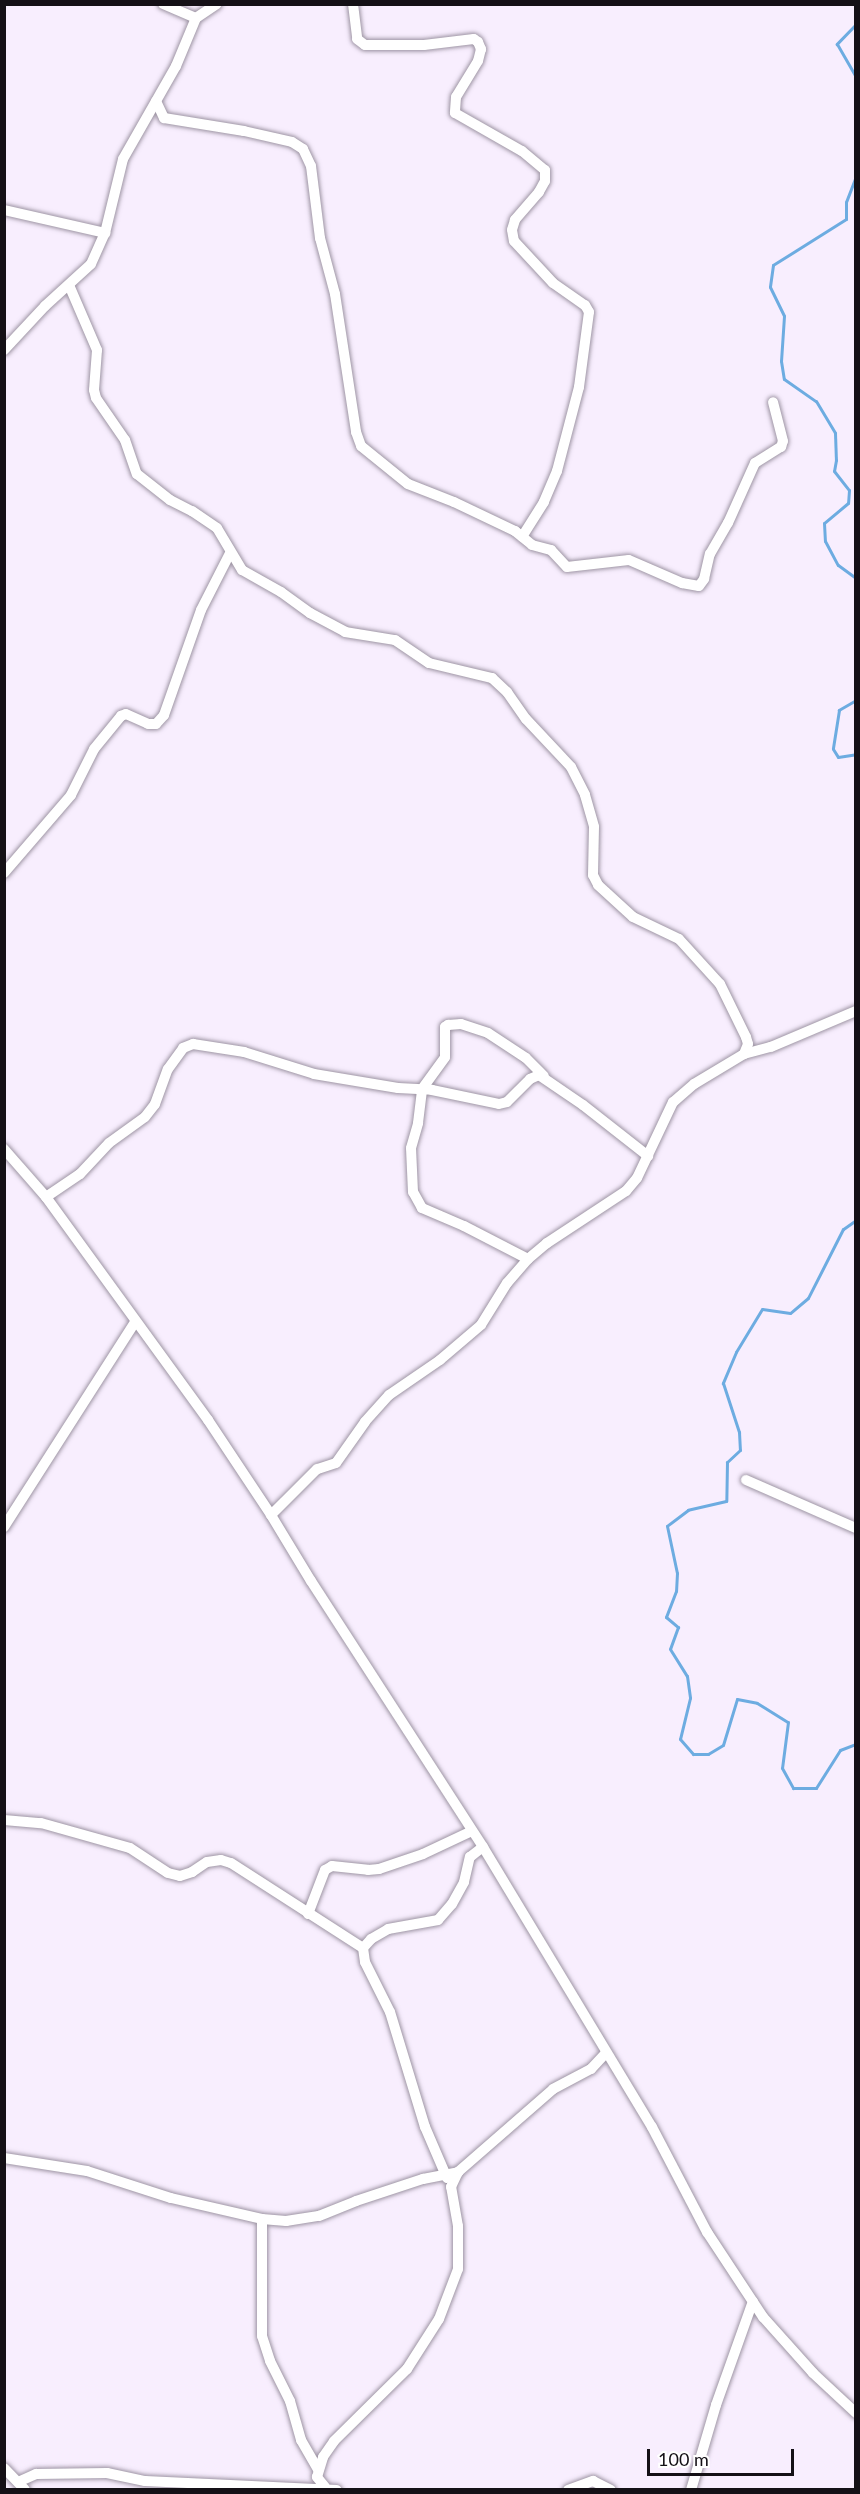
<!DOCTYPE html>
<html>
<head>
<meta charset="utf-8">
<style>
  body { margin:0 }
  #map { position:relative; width:860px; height:2494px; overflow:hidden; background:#f8eefe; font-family:Lato,sans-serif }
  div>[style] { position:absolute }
  .stream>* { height:3px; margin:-1.5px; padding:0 1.5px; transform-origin:1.5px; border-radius:1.5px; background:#6dace1 }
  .roads { filter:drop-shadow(0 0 2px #9e95a4) drop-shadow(0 0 2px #9e95a4) }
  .street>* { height:10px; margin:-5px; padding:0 5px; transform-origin:5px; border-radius:5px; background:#fff }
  span { translate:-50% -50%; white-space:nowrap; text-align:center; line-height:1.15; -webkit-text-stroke:4.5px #fff; paint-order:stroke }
  .frame { position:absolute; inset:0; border:6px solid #141016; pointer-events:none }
  .scale { position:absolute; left:647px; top:2449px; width:147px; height:27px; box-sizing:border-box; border:3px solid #141016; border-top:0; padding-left:8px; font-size:18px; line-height:21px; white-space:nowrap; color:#141016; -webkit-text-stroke:4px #fff; paint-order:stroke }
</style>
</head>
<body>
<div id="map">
  <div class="stream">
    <div style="left:856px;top:24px;width:28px;rotate:134deg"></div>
    <div style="left:837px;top:44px;width:38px;rotate:60deg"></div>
    <div style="left:856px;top:176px;width:28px;rotate:111deg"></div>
    <div style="left:846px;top:202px;width:17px;rotate:90deg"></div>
    <div style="left:846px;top:219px;width:86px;rotate:147.8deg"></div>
    <div style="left:773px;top:265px;width:22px;rotate:98deg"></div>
    <div style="left:770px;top:287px;width:32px;rotate:64deg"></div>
    <div style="left:784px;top:316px;width:45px;rotate:93.8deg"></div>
    <div style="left:781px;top:361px;width:18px;rotate:81deg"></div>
    <div style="left:784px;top:379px;width:39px;rotate:35deg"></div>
    <div style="left:816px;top:401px;width:37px;rotate:59deg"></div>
    <div style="left:835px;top:433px;width:27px;rotate:88deg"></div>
    <div style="left:836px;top:460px;width:11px;rotate:100deg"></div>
    <div style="left:834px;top:471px;width:24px;rotate:52deg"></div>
    <div style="left:849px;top:490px;width:13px;rotate:94deg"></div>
    <div style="left:848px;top:503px;width:31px;rotate:140deg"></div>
    <div style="left:824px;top:523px;width:18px;rotate:87deg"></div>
    <div style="left:825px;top:541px;width:27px;rotate:62deg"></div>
    <div style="left:838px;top:565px;width:22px;rotate:36deg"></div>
    <div style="left:856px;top:700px;width:20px;rotate:150deg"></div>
    <div style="left:839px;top:710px;width:39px;rotate:99deg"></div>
    <div style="left:833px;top:749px;width:9px;rotate:58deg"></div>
    <div style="left:838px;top:757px;width:18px;rotate:-9deg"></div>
    <div style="left:856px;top:1220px;width:16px;rotate:145deg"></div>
    <div style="left:843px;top:1229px;width:77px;rotate:116.9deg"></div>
    <div style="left:808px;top:1298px;width:23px;rotate:140deg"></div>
    <div style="left:790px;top:1313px;width:28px;rotate:-172deg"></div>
    <div style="left:762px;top:1309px;width:50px;rotate:121.2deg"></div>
    <div style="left:736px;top:1352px;width:34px;rotate:113deg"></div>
    <div style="left:723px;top:1383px;width:52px;rotate:71.9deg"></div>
    <div style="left:739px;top:1432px;width:18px;rotate:87deg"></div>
    <div style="left:740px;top:1450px;width:18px;rotate:137deg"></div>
    <div style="left:727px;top:1462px;width:39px;rotate:91deg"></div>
    <div style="left:726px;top:1501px;width:39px;rotate:167deg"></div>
    <div style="left:688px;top:1510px;width:26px;rotate:143deg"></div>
    <div style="left:667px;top:1526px;width:48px;rotate:78deg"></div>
    <div style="left:677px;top:1573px;width:18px;rotate:93deg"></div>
    <div style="left:676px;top:1591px;width:28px;rotate:111deg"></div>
    <div style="left:666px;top:1617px;width:16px;rotate:40deg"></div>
    <div style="left:678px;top:1627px;width:23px;rotate:110deg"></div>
    <div style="left:670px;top:1649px;width:32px;rotate:58deg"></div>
    <div style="left:687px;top:1676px;width:22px;rotate:82deg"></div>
    <div style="left:690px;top:1698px;width:42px;rotate:103.7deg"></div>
    <div style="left:680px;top:1739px;width:20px;rotate:49deg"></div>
    <div style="left:693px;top:1754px;width:15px"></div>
    <div style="left:708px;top:1754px;width:17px;rotate:-31deg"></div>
    <div style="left:723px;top:1745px;width:48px;rotate:-73.1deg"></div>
    <div style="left:737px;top:1699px;width:20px;rotate:11deg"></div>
    <div style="left:757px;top:1703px;width:36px;rotate:32deg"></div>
    <div style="left:788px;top:1722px;width:46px;rotate:97.4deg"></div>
    <div style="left:782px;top:1768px;width:23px;rotate:61deg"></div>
    <div style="left:793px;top:1788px;width:23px"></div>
    <div style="left:816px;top:1788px;width:45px;rotate:-57.7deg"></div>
    <div style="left:840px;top:1750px;width:17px;rotate:-21deg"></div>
  </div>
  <div class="roads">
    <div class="street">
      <div style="left:163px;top:4px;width:36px;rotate:23deg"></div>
      <div style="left:353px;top:4px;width:35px;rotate:83deg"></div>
      <div style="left:357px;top:39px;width:10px;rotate:37deg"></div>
      <div style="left:365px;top:45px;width:59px"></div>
      <div style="left:424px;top:45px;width:50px;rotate:-6.8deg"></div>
      <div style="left:474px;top:39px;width:5px;rotate:37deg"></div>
      <div style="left:478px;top:42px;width:8px;rotate:67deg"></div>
      <div style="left:481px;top:49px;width:12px;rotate:104deg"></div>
      <div style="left:478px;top:61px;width:42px;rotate:121.4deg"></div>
      <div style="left:456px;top:97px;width:16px;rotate:94deg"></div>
      <div style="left:455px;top:113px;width:77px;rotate:29.6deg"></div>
      <div style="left:522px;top:151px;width:30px;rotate:40deg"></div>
      <div style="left:545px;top:170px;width:11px;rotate:90deg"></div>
      <div style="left:545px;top:181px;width:13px;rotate:119deg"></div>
      <div style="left:539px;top:192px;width:37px;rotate:131deg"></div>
      <div style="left:515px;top:220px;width:10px;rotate:107deg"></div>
      <div style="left:512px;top:230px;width:11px;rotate:80deg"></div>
      <div style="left:514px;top:241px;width:57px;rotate:47.1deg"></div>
      <div style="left:553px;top:283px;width:39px;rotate:35deg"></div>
      <div style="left:585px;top:305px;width:8px;rotate:60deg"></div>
      <div style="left:589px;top:312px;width:76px;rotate:97.6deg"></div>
      <div style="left:579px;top:387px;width:87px;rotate:104.7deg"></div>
      <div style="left:557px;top:471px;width:34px;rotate:113deg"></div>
      <div style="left:544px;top:502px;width:41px;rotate:122.2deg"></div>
      <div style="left:156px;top:101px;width:19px;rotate:65deg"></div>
      <div style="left:164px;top:118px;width:81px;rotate:9.2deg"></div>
      <div style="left:244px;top:131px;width:49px;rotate:12.9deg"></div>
      <div style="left:292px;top:142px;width:13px;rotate:32deg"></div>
      <div style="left:303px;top:149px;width:19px;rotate:65deg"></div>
      <div style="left:311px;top:166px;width:73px;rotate:82.9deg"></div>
      <div style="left:320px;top:238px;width:58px;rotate:75deg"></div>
      <div style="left:335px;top:294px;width:140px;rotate:81.3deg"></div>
      <div style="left:356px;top:432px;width:15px;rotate:70deg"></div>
      <div style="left:361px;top:446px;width:60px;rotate:39deg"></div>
      <div style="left:408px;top:484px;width:49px;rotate:21.4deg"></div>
      <div style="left:454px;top:502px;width:68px;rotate:25.4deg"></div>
      <div style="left:515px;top:531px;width:22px;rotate:39deg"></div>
      <div style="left:532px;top:545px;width:20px;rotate:15deg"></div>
      <div style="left:551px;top:550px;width:23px;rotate:47deg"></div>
      <div style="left:567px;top:567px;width:62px;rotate:-6.4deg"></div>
      <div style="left:629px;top:560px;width:58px;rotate:23.5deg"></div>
      <div style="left:682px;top:583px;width:17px;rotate:10deg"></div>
      <div style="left:699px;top:586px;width:9px;rotate:-54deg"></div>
      <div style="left:704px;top:579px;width:26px;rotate:-77deg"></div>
      <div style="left:710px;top:554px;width:36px;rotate:-60deg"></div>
      <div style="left:728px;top:523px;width:66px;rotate:-65.8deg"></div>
      <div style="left:755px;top:463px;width:31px;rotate:-32deg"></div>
      <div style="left:781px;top:447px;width:6px;rotate:-72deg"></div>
      <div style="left:783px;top:441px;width:40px;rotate:-104.4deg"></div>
      <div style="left:4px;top:210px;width:104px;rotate:12.8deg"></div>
      <div style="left:69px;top:285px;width:71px;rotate:66.7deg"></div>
      <div style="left:97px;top:350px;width:40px;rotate:94.3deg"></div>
      <div style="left:94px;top:390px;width:8px;rotate:76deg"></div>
      <div style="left:96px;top:398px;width:51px;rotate:55.4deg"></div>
      <div style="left:125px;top:440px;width:36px;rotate:71deg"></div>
      <div style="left:137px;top:474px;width:42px;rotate:38.2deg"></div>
      <div style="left:170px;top:500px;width:25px;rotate:27deg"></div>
      <div style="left:192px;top:511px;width:30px;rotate:34deg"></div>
      <div style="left:217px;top:528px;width:49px;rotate:59.2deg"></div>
      <div style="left:242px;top:570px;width:45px;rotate:29.4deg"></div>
      <div style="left:281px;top:592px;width:36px;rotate:36deg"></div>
      <div style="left:310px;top:613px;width:40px;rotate:28deg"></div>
      <div style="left:345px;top:632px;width:51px;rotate:9.1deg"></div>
      <div style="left:395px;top:640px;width:41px;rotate:34.1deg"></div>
      <div style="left:429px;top:663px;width:65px;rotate:13.4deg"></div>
      <div style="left:492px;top:678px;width:21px;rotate:43deg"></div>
      <div style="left:507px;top:692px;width:33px;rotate:55deg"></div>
      <div style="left:526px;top:719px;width:66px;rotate:46.8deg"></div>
      <div style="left:571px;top:767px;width:31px;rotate:63deg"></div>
      <div style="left:585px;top:795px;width:33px;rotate:74deg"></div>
      <div style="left:594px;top:827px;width:48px;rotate:91.2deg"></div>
      <div style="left:593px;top:875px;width:11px;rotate:63deg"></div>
      <div style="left:598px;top:885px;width:47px;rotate:42.4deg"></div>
      <div style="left:633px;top:917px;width:51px;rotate:25.6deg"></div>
      <div style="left:679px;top:939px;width:61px;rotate:47.7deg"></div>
      <div style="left:720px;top:984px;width:59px;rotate:63.9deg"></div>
      <div style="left:746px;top:1037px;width:7px;rotate:74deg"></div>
      <div style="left:748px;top:1044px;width:11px;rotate:112deg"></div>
      <div style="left:744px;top:1054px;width:58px;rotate:149deg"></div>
      <div style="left:694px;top:1084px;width:28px;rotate:139deg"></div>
      <div style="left:673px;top:1102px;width:84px;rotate:115.3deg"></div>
      <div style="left:637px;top:1178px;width:17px;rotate:130deg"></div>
      <div style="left:626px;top:1191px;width:95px;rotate:146.6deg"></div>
      <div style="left:547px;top:1243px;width:25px;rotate:140deg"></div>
      <div style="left:528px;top:1259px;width:32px;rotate:131deg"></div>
      <div style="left:507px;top:1283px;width:49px;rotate:121.8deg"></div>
      <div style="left:481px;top:1325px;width:54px;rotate:139.5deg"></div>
      <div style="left:440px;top:1360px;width:62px;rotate:145.5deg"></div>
      <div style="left:389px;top:1395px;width:36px;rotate:132deg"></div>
      <div style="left:365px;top:1422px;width:50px;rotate:125.3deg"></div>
      <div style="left:336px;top:1463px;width:20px;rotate:162deg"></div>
      <div style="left:317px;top:1469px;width:65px;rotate:135deg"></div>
      <div style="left:4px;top:350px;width:60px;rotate:-47deg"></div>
      <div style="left:45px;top:306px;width:62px;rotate:-42.4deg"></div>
      <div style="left:91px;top:264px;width:34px;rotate:-66deg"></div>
      <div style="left:105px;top:233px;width:76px;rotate:-76.3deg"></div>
      <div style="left:123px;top:159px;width:107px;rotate:-60.3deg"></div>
      <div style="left:176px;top:66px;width:52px;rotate:-67.4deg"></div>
      <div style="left:196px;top:18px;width:25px;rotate:-34deg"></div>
      <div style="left:4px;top:873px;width:103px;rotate:-49.3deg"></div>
      <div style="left:71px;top:795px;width:51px;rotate:-63.4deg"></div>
      <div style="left:94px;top:749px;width:43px;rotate:-50.7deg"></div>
      <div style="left:121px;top:716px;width:5px;rotate:-22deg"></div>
      <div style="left:126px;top:714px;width:24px;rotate:24deg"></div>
      <div style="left:148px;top:724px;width:8px"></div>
      <div style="left:156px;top:724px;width:12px;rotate:-48deg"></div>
      <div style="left:164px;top:715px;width:111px;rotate:-70.6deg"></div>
      <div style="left:201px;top:610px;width:64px;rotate:-63deg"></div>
      <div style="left:744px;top:1054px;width:28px;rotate:-15deg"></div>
      <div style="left:771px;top:1047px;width:92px;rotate:-23deg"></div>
      <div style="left:4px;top:1149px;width:64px;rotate:48.8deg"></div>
      <div style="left:46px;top:1197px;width:276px;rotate:54deg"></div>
      <div style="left:208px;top:1420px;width:114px;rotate:56.4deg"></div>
      <div style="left:271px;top:1515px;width:77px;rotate:58.8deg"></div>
      <div style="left:311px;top:1581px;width:317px;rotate:57.1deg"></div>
      <div style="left:483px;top:1847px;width:327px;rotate:58.9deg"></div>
      <div style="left:652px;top:2127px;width:119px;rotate:62.4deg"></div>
      <div style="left:707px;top:2232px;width:102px;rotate:56.6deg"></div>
      <div style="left:763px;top:2317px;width:75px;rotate:48.2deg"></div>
      <div style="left:813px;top:2373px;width:59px;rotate:42.9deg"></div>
      <div style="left:46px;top:1197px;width:41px;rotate:-34.1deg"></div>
      <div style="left:80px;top:1174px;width:42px;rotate:-46.9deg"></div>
      <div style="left:109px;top:1143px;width:44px;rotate:-35.8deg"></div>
      <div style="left:145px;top:1117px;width:16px;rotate:-52deg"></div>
      <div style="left:155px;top:1104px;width:37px;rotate:-70deg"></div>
      <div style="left:168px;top:1069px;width:26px;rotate:-54deg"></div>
      <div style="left:183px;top:1048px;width:11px;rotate:-22deg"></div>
      <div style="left:193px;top:1044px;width:52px;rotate:8.9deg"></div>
      <div style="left:244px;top:1052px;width:73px;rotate:17.4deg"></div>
      <div style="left:314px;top:1074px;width:85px;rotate:9.5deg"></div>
      <div style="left:398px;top:1088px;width:34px;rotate:3deg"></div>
      <div style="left:432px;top:1090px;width:68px;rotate:11.8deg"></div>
      <div style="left:499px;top:1104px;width:8px;rotate:-14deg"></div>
      <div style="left:507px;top:1102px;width:33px;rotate:-45deg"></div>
      <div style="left:530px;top:1079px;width:10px;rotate:-24deg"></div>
      <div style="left:539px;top:1075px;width:53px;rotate:34.3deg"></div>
      <div style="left:583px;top:1105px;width:83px;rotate:38.1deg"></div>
      <div style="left:528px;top:1259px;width:72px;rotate:-152.7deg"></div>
      <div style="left:464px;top:1226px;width:46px;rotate:-156.8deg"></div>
      <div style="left:422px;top:1208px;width:18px;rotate:-119deg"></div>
      <div style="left:413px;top:1192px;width:44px;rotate:-92.6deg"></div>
      <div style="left:411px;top:1148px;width:26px;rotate:-74deg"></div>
      <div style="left:418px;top:1123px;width:34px;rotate:-83deg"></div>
      <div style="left:422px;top:1089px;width:39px;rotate:-54deg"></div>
      <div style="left:445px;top:1057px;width:30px;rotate:-90deg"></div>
      <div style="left:445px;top:1027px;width:4px;rotate:-34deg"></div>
      <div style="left:448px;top:1025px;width:13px;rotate:-4deg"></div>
      <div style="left:461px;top:1024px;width:28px;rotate:18deg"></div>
      <div style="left:488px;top:1033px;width:45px;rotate:33.3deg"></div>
      <div style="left:526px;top:1058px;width:25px;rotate:45deg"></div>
      <div style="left:746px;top:1480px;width:120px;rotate:23.6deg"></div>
      <div style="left:4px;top:1527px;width:243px;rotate:-57.4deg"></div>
      <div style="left:4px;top:1820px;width:37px;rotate:5deg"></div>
      <div style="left:41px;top:1823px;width:92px;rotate:15.7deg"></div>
      <div style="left:130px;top:1848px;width:45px;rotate:33.3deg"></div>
      <div style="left:168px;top:1873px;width:12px;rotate:14deg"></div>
      <div style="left:180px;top:1876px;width:13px;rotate:-18deg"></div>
      <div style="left:192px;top:1872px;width:18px;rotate:-34deg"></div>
      <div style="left:207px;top:1862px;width:14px;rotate:-8deg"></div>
      <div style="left:221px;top:1860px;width:10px;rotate:17deg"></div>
      <div style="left:231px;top:1863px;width:157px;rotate:32.8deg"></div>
      <div style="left:308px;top:1914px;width:47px;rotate:-68.9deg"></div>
      <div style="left:325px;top:1870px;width:8px;rotate:-30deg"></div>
      <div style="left:332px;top:1866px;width:36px;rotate:6deg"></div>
      <div style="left:368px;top:1870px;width:11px;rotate:-5deg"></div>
      <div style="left:379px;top:1869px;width:46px;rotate:-18.8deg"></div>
      <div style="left:423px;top:1854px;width:54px;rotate:-25.1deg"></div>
      <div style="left:4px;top:2158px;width:84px;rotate:8.9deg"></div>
      <div style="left:87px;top:2171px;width:88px;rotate:17.8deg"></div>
      <div style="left:171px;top:2198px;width:93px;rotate:13deg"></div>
      <div style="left:262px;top:2219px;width:24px;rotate:5deg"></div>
      <div style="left:286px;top:2221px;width:33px;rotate:-9deg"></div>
      <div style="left:319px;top:2216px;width:40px;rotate:-22deg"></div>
      <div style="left:356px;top:2201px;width:71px;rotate:-18.2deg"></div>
      <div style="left:423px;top:2179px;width:36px;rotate:-11deg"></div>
      <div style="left:447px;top:2178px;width:56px;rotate:-113.3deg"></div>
      <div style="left:425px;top:2127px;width:120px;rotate:-106.9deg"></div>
      <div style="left:390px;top:2012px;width:56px;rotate:-116.6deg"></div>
      <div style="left:365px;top:1962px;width:14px;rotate:-98deg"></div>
      <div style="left:363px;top:1948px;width:12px;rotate:-48deg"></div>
      <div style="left:371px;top:1939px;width:20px;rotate:-30deg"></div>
      <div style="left:388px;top:1929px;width:51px;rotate:-10.2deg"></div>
      <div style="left:438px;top:1920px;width:21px;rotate:-49deg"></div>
      <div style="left:452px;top:1904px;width:25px;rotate:-61deg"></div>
      <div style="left:464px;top:1882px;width:26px;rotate:-77deg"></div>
      <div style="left:470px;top:1857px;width:16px;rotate:-38deg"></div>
      <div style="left:262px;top:2219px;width:117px;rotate:90deg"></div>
      <div style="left:262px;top:2336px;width:26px;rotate:72deg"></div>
      <div style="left:270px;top:2361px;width:45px;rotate:63.4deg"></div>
      <div style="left:290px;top:2401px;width:41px;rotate:74.2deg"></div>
      <div style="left:301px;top:2440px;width:34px;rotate:60deg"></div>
      <div style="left:4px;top:2468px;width:30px;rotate:46deg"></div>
      <div style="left:18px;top:2482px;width:20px;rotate:-24deg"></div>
      <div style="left:36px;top:2474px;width:71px;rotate:-0.8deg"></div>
      <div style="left:107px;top:2473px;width:39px;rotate:12deg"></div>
      <div style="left:145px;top:2481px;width:192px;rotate:2.7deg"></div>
      <div style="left:325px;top:2487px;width:13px;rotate:-129deg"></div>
      <div style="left:317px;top:2477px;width:21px;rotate:-73deg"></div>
      <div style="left:323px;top:2457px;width:19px;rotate:-55deg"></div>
      <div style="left:334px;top:2441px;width:103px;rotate:-44.6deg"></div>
      <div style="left:407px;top:2369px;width:59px;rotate:-57.4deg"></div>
      <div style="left:439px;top:2319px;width:53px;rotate:-69.2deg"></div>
      <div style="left:458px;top:2269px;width:43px;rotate:-90deg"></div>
      <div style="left:458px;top:2226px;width:40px;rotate:-100deg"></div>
      <div style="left:451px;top:2187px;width:17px;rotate:-65deg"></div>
      <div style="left:458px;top:2172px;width:126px;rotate:-41.1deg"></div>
      <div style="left:553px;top:2089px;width:43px;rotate:-27.8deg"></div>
      <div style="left:591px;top:2069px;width:22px;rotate:-47deg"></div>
      <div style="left:568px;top:2490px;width:27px;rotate:-20deg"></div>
      <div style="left:593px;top:2481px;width:20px;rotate:27deg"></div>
      <div style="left:691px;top:2490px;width:89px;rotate:-73.6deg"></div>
      <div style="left:716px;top:2405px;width:110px;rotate:-70.4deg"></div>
    </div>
  </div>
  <div class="frame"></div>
  <div class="scale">100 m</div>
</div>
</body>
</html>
